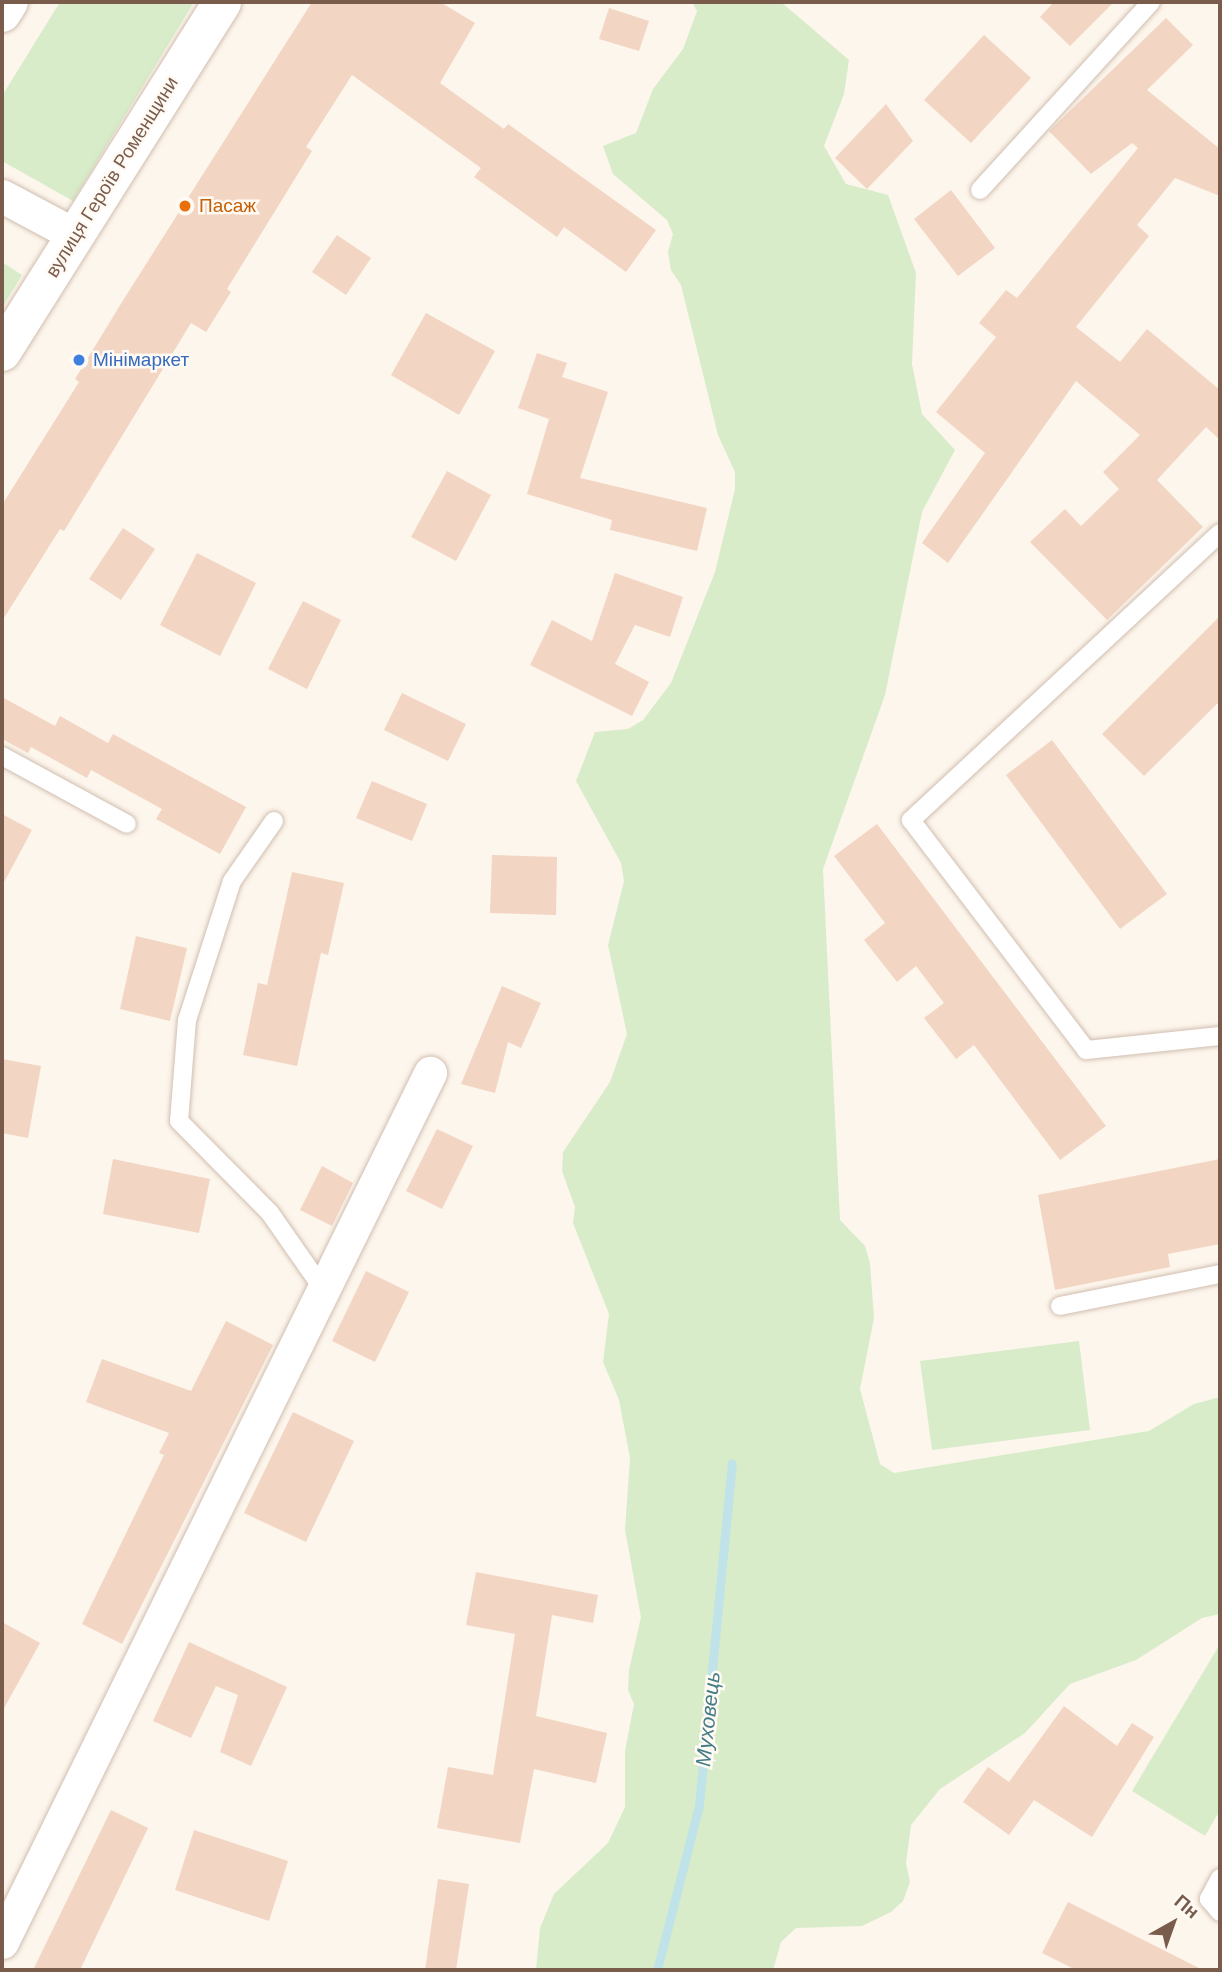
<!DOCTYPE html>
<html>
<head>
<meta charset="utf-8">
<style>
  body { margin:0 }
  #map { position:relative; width:1222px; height:1972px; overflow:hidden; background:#fdf6ec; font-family:Helvetica,sans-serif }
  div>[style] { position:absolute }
  .green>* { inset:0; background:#d8ecc9 }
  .stream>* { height:9px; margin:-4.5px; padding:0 4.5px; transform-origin:4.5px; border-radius:4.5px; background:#bfe3e8 }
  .building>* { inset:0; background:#f3d5c3 }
  .roads { filter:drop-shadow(0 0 2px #d1beb0) drop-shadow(0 0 2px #d1beb0) }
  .service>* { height:18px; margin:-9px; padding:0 9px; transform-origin:9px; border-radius:9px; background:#fff }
  .minor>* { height:33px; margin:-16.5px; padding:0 16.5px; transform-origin:16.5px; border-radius:16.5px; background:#fff }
  .tertiary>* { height:38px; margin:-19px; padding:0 19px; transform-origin:19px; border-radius:19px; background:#fff }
  .dots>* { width:19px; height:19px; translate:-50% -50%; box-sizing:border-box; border:4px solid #fffaf3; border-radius:50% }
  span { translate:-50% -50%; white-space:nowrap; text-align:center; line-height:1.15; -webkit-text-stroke:5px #fffaf3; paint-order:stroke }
  .street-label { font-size:19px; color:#7a5c4d }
  .food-label { font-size:19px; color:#c56008 }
  .left { translate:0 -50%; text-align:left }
  .shop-label { font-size:19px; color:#366cbe }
  .water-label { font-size:21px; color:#437c86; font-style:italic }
  .frame { position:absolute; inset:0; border:4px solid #7a5c4d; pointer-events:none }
  .north { position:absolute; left:1138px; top:1888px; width:70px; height:70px; -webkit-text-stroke:5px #fffaf3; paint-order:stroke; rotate:40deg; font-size:19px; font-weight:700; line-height:28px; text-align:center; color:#7a5c4d }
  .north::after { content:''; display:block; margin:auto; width:24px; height:32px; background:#7a5c4d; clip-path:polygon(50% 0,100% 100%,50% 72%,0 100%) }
</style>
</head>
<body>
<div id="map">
  <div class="green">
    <div style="clip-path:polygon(60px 2px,194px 2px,73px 201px,2px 161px,2px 96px)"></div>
    <div style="clip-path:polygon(692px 2px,781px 2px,849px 60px,844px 94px,824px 146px,846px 184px,888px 195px,916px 273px,912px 364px,922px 414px,955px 450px,922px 512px,885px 695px,823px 869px,840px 1220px,865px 1246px,870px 1263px,874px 1318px,860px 1389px,880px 1464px,894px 1473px,1149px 1431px,1194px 1404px,1220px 1397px,1220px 1614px,1202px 1618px,1136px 1660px,1070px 1684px,1025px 1733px,940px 1789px,911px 1825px,906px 1863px,910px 1882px,903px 1901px,891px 1912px,862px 1926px,796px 1928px,781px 1942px,773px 1970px,536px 1970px,540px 1928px,554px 1894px,608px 1843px,625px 1807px,625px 1751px,634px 1704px,628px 1690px,629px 1670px,641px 1617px,625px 1530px,630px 1458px,619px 1400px,603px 1362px,609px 1314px,573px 1223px,575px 1207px,562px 1171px,563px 1152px,610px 1082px,627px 1034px,608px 945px,624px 881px,621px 863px,576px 781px,595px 732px,628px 729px,643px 720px,671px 683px,715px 572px,735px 489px,735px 472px,718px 435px,681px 285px,671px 270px,668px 252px,673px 234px,667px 220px,613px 174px,603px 146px,636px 133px,653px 89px,683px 49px,697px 11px)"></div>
    <div style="clip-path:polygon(2px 262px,22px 275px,2px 308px)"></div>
    <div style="clip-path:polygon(1079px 1341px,1090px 1430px,932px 1450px,920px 1361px)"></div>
    <div style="clip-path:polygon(1220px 1644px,1220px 1810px,1205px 1836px,1132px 1791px)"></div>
  </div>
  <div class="stream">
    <div style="left:657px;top:1970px;width:170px;rotate:-75.7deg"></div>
    <div style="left:699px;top:1805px;width:343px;rotate:-84.5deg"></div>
  </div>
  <div class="building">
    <div style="clip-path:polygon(312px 2px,440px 2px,475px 23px,440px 83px,504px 129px,508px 124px,656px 230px,626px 272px,564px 227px,557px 237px,474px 177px,481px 168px,352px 75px,306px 147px,312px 151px,227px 289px,231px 292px,206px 332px,191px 323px,64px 531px,60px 529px,2px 621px,2px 505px,79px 382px,75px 379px,122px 302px)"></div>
    <div style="clip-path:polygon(1054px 2px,1114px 2px,1070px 46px,1040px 17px)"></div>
    <div style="clip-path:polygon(609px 8px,649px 21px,639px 51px,599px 39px)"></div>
    <div style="clip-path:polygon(1166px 18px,1193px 45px,1147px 90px,1220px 149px,1220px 196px,1175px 178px,1137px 225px,1149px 236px,1076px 327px,1120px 362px,1147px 329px,1220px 390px,1220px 440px,1206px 427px,1157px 480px,1203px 527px,1107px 620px,1030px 542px,1065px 509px,1081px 526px,1119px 489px,1103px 472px,1140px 435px,1076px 381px,948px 563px,922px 543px,985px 453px,936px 412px,996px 337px,979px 323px,1006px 290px,1017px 298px,1138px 148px,1132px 143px,1091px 174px,1049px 131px)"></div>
    <div style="clip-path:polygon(984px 35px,1031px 78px,971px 143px,924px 100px)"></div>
    <div style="clip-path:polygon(886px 104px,913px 141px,867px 189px,835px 158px)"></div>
    <div style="clip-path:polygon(951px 190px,995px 248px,958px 276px,914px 219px)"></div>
    <div style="clip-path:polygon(337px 235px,371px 258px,346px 295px,312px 272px)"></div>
    <div style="clip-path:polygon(426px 313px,495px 351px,459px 415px,391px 375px)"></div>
    <div style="clip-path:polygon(537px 353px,567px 363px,562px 377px,608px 392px,580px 478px,707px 508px,697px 551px,610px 530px,612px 520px,527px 494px,549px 419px,518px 408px)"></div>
    <div style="clip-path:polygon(447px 471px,491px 495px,456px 561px,411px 537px)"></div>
    <div style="clip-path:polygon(123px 528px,155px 549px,121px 600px,89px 579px)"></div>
    <div style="clip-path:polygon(197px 553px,256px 583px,220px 656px,160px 625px)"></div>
    <div style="clip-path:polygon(615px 573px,683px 597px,670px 637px,635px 625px,615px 664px,649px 682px,632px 716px,530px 665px,552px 620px,592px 641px)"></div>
    <div style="clip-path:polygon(303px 601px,341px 620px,307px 689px,268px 669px)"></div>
    <div style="clip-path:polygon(1220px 616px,1220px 701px,1144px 776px,1102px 734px)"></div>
    <div style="clip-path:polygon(402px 693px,466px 724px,448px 761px,384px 730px)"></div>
    <div style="clip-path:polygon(2px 697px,55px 726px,60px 716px,108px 743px,113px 734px,246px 807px,220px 854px,156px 819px,162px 809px,91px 770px,87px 778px,31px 747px,28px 753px,2px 739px)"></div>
    <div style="clip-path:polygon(1052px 740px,1167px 894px,1120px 929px,1006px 775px)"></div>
    <div style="clip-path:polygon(372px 781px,427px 804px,412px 841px,356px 818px)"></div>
    <div style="clip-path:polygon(2px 814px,32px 830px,2px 886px)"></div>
    <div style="clip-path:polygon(877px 824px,1106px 1126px,1060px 1160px,974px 1045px,956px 1059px,924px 1018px,944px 1003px,916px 966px,897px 982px,864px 940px,885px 923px,834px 856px)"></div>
    <div style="clip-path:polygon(492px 855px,557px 857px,556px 915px,490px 913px)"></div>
    <div style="clip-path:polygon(292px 872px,344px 883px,328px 955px,321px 953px,297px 1066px,243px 1055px,258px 983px,267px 985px)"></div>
    <div style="clip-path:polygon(136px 936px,187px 948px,170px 1021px,120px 1009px)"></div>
    <div style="clip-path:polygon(502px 986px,541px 1003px,521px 1048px,508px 1042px,495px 1093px,461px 1084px)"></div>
    <div style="clip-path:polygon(2px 1059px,41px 1066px,28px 1138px,2px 1133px)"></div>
    <div style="clip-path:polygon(437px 1129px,473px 1146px,442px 1209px,406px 1191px)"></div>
    <div style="clip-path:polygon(113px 1159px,210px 1179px,199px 1233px,103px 1214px)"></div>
    <div style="clip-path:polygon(1220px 1159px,1220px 1244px,1168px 1254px,1170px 1267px,1055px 1290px,1038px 1195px)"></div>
    <div style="clip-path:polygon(322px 1166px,353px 1183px,332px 1226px,300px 1210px)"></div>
    <div style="clip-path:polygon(366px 1271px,409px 1292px,375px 1362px,332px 1341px)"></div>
    <div style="clip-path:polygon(226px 1321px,273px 1345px,122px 1644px,82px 1624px,164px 1455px,159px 1453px,169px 1433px,86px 1402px,102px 1359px,191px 1391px)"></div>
    <div style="clip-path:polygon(293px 1412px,354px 1441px,306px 1542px,244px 1513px)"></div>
    <div style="clip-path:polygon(476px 1572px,598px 1595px,593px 1623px,552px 1615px,536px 1716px,607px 1733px,596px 1783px,534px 1769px,520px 1843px,437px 1828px,448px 1767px,493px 1775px,515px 1634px,466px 1625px)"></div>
    <div style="clip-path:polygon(2px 1622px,40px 1643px,2px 1712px)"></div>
    <div style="clip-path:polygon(189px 1642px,287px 1687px,251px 1766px,220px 1752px,238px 1695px,216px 1686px,191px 1738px,153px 1721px)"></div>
    <div style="clip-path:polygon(1064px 1706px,1117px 1746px,1132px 1723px,1154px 1737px,1092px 1837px,1034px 1800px,1009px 1835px,963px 1802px,988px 1767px,1009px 1782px)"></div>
    <div style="clip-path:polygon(111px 1810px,148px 1828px,80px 1970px,33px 1970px)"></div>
    <div style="clip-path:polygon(194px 1830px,288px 1861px,269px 1921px,175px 1890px)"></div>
    <div style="clip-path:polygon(438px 1879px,469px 1884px,456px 1970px,425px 1970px)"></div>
    <div style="clip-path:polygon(1068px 1902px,1203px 1970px,1076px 1970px,1042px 1953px)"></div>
  </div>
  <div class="roads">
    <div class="service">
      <div style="left:980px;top:190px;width:254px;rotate:-47.7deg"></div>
      <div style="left:1220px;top:533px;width:422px;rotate:137.1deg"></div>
      <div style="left:911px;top:820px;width:289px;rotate:52.7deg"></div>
      <div style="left:1086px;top:1050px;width:135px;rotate:-6deg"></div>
      <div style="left:2px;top:756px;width:142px;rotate:28.5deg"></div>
      <div style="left:274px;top:821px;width:73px;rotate:125deg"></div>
      <div style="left:232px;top:881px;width:146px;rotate:107.9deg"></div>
      <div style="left:187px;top:1020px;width:101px;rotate:94.5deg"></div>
      <div style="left:179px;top:1121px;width:129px;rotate:45.3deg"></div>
      <div style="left:270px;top:1213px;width:93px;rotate:55.1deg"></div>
      <div style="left:1060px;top:1306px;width:163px;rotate:-11.3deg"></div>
      <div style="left:1220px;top:1878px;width:24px;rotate:118deg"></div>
      <div style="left:1209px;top:1899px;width:17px;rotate:50deg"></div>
    </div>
    <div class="minor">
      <div style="left:2px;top:196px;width:83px;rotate:28.1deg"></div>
      <div style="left:2px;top:1942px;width:969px;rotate:-63.78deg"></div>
    </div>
    <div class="tertiary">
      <div style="left:2px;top:13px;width:13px;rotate:-58deg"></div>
      <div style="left:2px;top:352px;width:413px;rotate:-57.8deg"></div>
    </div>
  </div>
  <div class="dots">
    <div style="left:185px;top:206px;background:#e8710a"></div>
    <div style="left:79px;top:360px;background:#3f7fe0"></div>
  </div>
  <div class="street-label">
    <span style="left:112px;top:177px;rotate:-58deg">вулиця Героїв Роменщини</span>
  </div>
  <div class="food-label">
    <span class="left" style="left:199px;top:206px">Пасаж</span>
  </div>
  <div class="shop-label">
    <span class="left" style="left:93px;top:360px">Мінімаркет</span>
  </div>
  <div class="water-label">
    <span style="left:708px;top:1719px;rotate:-84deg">Муховець</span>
  </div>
  <div class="frame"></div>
  <div class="north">Пн</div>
</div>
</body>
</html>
